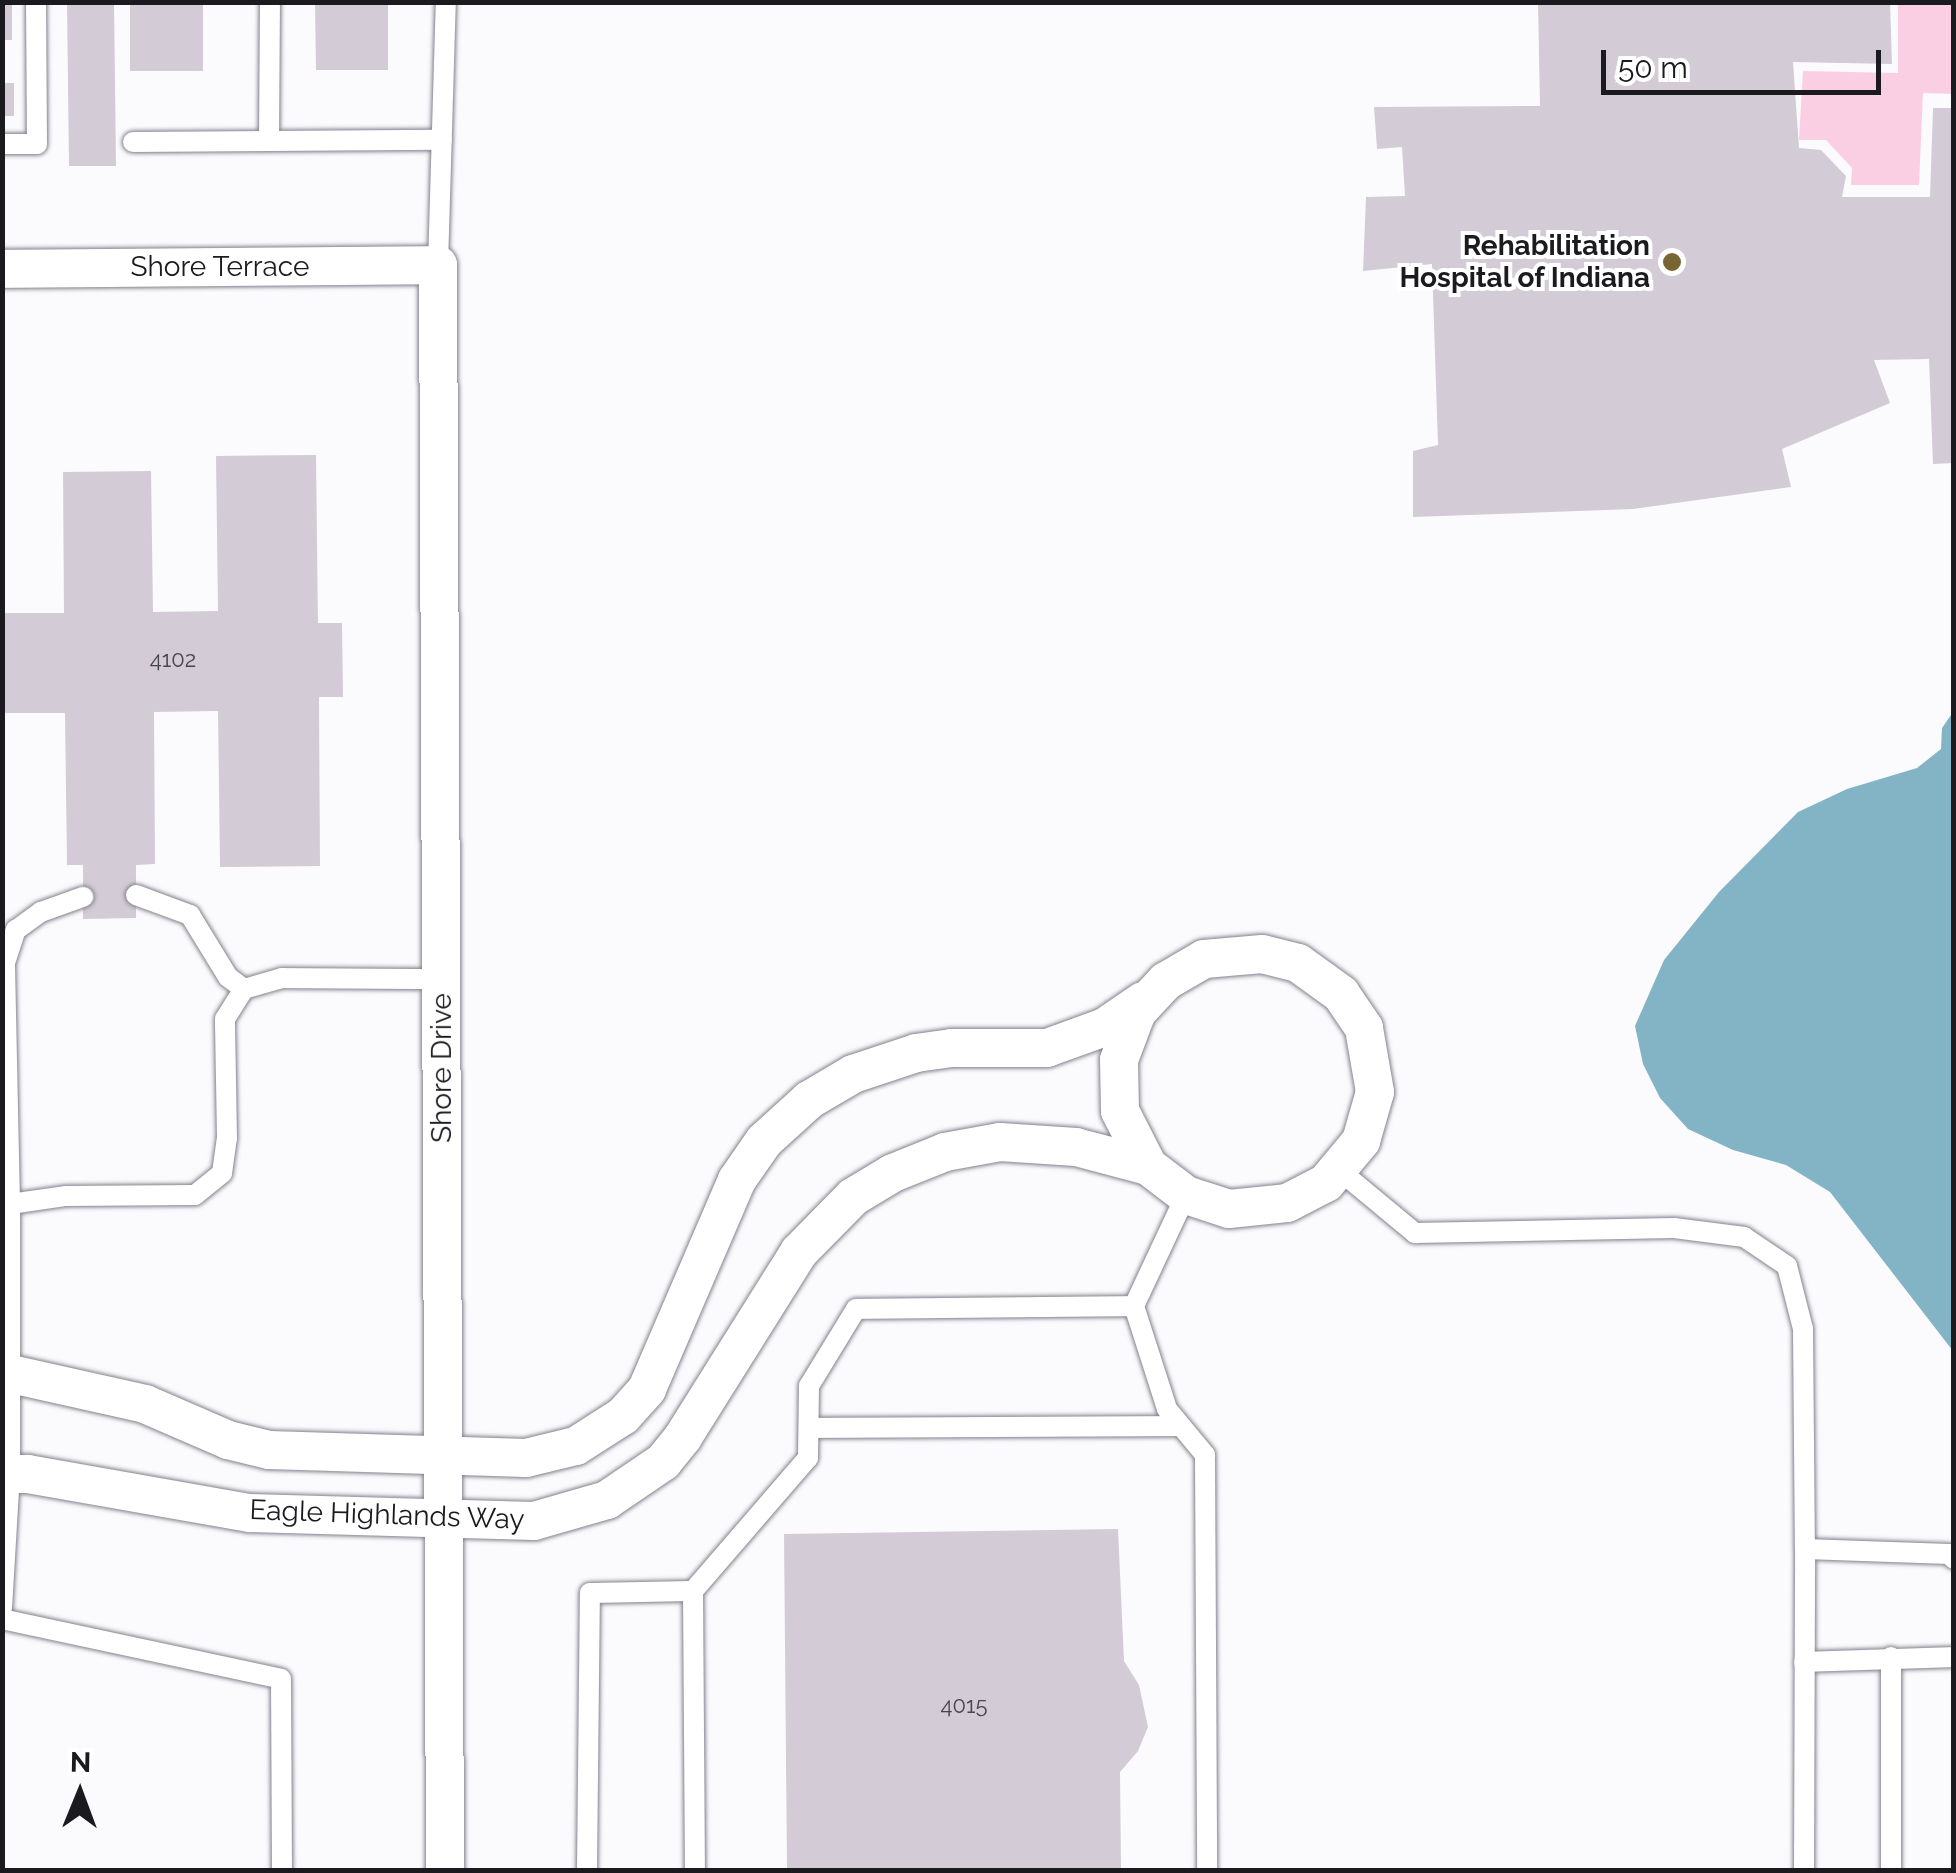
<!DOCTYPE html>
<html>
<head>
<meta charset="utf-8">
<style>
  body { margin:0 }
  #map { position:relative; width:1956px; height:1873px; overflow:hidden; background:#fbfbfe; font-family:Raleway,sans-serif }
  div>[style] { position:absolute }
  .green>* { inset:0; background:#fbcfe3 }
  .water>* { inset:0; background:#82b4c6 }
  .building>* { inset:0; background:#d3cbd6 }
  .roads { filter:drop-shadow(0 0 2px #82828e) drop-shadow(0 0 2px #82828e) }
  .lane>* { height:20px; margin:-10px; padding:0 10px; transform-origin:10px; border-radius:10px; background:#fff }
  .street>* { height:38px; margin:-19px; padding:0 19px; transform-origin:19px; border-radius:19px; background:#fff }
  .dots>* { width:28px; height:28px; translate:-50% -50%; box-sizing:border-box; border:5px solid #fff; border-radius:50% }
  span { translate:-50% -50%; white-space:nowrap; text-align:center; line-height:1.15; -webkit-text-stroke:8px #fff; paint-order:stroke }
  .number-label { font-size:22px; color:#48464d }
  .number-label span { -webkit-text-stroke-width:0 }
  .poi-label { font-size:28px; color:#1a1a1f; font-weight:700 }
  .right { translate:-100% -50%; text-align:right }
  .street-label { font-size:28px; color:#1a1a1f }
  .frame { position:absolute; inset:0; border:5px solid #1a1a1f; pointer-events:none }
  .north { position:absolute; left:30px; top:1743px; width:100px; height:100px; -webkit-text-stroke:8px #fff; paint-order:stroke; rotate:1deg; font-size:28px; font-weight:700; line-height:40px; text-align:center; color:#1a1a1f }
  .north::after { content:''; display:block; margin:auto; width:35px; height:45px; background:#1a1a1f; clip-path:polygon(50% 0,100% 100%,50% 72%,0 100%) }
  .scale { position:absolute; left:1601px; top:50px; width:280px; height:45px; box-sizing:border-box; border:5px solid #1a1a1f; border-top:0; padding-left:12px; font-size:30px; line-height:35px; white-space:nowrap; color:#1a1a1f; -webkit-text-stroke:8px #fff; paint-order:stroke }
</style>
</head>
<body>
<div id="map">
  <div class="green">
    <div style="clip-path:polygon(1898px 3px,1953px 3px,1953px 94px,1923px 93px,1919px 185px,1851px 185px,1852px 168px,1826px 140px,1799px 140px,1803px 71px,1898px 73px)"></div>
  </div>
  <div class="water">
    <div style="clip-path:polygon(1953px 712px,1953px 1351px,1830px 1192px,1786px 1165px,1733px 1150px,1688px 1129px,1660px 1098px,1643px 1064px,1635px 1026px,1664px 960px,1719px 892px,1798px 812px,1847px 789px,1917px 768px,1941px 749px,1942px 728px)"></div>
  </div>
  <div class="building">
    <div style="clip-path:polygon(2px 2px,12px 2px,12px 40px,2px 40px)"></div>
    <div style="clip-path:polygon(67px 2px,114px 2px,116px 166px,69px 166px)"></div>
    <div style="clip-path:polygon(130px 2px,203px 2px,203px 71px,130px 71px)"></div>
    <div style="clip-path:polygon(315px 2px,388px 2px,388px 70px,316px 70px)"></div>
    <div style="clip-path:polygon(1538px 2px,1890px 2px,1892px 64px,1793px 62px,1799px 148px,1821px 150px,1846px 176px,1842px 197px,1930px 197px,1933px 108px,1954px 108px,1954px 463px,1933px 464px,1929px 359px,1874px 360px,1890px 403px,1782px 449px,1791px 487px,1633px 509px,1413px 517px,1413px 451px,1438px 445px,1432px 264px,1363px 271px,1366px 197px,1405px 196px,1402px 147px,1377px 149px,1374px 107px,1540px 106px)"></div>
    <div style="clip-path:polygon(2px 83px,14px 83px,14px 116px,2px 116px)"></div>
    <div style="clip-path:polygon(316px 455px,318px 623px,342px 623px,343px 697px,319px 697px,320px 866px,220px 867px,218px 711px,154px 712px,155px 864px,136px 865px,136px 918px,83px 919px,83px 865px,67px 865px,65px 713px,2px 713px,2px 613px,64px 613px,63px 472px,151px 471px,153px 612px,218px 611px,216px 456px)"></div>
    <div style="clip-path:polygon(1118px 1529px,1124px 1661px,1139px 1685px,1148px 1727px,1138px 1751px,1120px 1772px,1121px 1870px,787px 1870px,784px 1534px)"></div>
  </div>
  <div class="roads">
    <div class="lane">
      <div style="left:269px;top:141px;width:139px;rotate:-89.6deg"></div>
      <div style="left:133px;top:142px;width:309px;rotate:-0.4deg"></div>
      <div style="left:2px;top:144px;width:35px"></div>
      <div style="left:37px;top:144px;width:142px;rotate:-90.4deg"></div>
      <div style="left:438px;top:265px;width:263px;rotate:-88.3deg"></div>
      <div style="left:136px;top:895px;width:58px;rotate:20.3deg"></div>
      <div style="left:190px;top:915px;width:73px;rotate:58.5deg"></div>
      <div style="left:228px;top:977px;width:20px;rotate:37deg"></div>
      <div style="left:1339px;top:1170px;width:99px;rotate:39.7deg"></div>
      <div style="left:1415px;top:1233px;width:259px;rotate:-1.1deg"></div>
      <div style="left:1674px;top:1228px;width:71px;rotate:7.3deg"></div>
      <div style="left:1744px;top:1237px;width:52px;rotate:34deg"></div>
      <div style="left:1787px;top:1266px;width:65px;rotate:75.7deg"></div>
      <div style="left:1803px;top:1329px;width:220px;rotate:89.5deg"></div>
      <div style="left:1805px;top:1549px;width:144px;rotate:2deg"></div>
      <div style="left:1949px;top:1554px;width:7px;rotate:45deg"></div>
      <div style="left:10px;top:1204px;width:241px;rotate:-91.2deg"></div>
      <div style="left:5px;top:963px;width:35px;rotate:-72deg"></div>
      <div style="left:16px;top:930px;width:31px;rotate:-36deg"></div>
      <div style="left:41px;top:912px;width:45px;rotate:-19.7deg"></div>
      <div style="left:1134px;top:1306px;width:108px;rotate:72.2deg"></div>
      <div style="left:1167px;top:1409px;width:60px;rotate:50.4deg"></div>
      <div style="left:1205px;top:1455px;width:415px;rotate:89.7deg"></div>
      <div style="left:809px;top:1428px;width:370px;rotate:-0.3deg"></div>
      <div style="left:693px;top:1591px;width:279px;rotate:89.6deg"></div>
      <div style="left:2px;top:1608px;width:134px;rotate:-86.6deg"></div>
      <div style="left:10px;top:1474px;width:270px;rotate:-90deg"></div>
      <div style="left:10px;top:1204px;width:57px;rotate:-8.1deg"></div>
      <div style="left:66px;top:1196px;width:129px;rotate:-0.4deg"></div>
      <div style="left:195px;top:1195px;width:35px;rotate:-39deg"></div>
      <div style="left:222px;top:1173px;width:35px;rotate:-82deg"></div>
      <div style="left:227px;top:1138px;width:119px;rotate:-91deg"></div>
      <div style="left:225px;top:1019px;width:36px;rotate:-58deg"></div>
      <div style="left:244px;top:989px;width:40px;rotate:-16deg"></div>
      <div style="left:282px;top:978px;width:160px;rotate:0.4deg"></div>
      <div style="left:2px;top:1619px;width:285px;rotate:12.1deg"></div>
      <div style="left:281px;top:1679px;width:191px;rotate:89.7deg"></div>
      <div style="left:1891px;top:1657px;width:213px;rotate:90deg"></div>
      <div style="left:1804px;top:1662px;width:150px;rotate:-1.9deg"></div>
      <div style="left:587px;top:1870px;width:277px;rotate:-89.4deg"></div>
      <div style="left:590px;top:1593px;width:103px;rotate:-1.1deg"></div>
      <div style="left:693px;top:1591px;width:176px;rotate:-49.2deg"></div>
      <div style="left:808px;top:1458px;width:72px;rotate:-89.2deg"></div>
      <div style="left:809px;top:1386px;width:90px;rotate:-58.6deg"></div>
      <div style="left:856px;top:1309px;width:278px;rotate:-0.6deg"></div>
      <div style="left:1134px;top:1306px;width:123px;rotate:-64.9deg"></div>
      <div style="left:1804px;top:1870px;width:321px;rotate:-89.8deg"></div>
    </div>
    <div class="street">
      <div style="left:2px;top:269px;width:436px;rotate:-0.5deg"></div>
      <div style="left:438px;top:265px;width:1605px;rotate:89.75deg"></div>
      <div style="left:2px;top:1372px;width:147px;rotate:12.6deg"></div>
      <div style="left:145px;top:1404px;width:90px;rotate:23.4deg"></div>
      <div style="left:228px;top:1440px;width:42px;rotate:13.7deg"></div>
      <div style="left:269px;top:1450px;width:257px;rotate:1.8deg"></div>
      <div style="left:526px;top:1458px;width:51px;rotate:-13.5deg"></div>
      <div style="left:576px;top:1446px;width:56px;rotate:-32.6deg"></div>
      <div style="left:623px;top:1416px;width:36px;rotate:-48deg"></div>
      <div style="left:647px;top:1389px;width:228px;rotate:-66.7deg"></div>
      <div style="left:737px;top:1180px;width:47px;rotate:-55.3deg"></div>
      <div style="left:764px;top:1141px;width:61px;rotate:-42.3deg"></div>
      <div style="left:809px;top:1100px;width:51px;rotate:-30.6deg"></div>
      <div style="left:853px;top:1074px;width:66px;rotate:-18.4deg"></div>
      <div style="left:916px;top:1053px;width:36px;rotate:-8deg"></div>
      <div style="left:952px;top:1048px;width:95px"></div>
      <div style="left:1047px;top:1048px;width:62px;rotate:-19.9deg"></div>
      <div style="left:1105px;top:1027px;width:46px;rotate:-34.4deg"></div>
      <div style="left:2px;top:1474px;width:26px"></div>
      <div style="left:28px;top:1474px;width:225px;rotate:10deg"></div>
      <div style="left:250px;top:1513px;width:284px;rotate:1.6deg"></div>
      <div style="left:534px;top:1521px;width:76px;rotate:-16deg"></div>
      <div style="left:607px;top:1500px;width:68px;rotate:-34.2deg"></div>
      <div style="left:663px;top:1462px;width:32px;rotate:-51deg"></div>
      <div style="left:683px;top:1437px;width:218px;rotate:-57.9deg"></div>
      <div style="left:799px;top:1252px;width:77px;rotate:-45.5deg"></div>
      <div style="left:853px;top:1197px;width:47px;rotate:-31deg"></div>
      <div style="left:893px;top:1173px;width:56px;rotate:-22deg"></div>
      <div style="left:945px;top:1152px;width:56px;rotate:-10.3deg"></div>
      <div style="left:1000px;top:1142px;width:76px;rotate:3.8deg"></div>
      <div style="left:1076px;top:1147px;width:74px;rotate:14.8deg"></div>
      <div style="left:1148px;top:1166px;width:48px;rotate:37.3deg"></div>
      <div style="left:1186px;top:1195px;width:45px;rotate:18deg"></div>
      <div style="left:1229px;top:1209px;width:58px;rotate:-5.9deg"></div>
      <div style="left:1287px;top:1203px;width:44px;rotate:-27.1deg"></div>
      <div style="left:1326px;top:1183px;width:55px;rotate:-50.2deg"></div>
      <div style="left:1361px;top:1141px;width:51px;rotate:-74.1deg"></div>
      <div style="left:1375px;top:1092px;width:65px;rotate:-99.8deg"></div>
      <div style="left:1364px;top:1028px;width:41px;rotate:-124.1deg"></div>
      <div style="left:1341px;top:994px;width:53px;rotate:-144.2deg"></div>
      <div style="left:1298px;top:963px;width:37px;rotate:-166deg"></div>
      <div style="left:1262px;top:954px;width:58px;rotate:175.1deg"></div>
      <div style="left:1204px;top:959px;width:44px;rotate:149.9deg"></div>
      <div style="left:1166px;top:981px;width:42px;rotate:133.1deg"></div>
      <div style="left:1137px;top:1012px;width:51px;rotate:110.6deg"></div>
      <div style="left:1119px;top:1060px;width:51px;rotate:88.9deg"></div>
      <div style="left:1120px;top:1111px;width:62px;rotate:63deg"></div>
    </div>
  </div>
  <div class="dots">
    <div style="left:1672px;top:262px;background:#796433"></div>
  </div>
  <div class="number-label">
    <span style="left:173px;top:660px">4102</span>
    <span style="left:964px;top:1706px">4015</span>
  </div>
  <div class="poi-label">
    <span class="right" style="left:1650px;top:262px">Rehabilitation<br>Hospital of Indiana</span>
  </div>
  <div class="street-label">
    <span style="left:220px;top:267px">Shore Terrace</span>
    <span style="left:442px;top:1068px;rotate:-90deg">Shore Drive</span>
    <span style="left:387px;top:1515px;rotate:2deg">Eagle Highlands Way</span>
  </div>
  <div class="frame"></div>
  <div class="north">N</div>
  <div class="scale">50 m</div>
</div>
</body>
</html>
